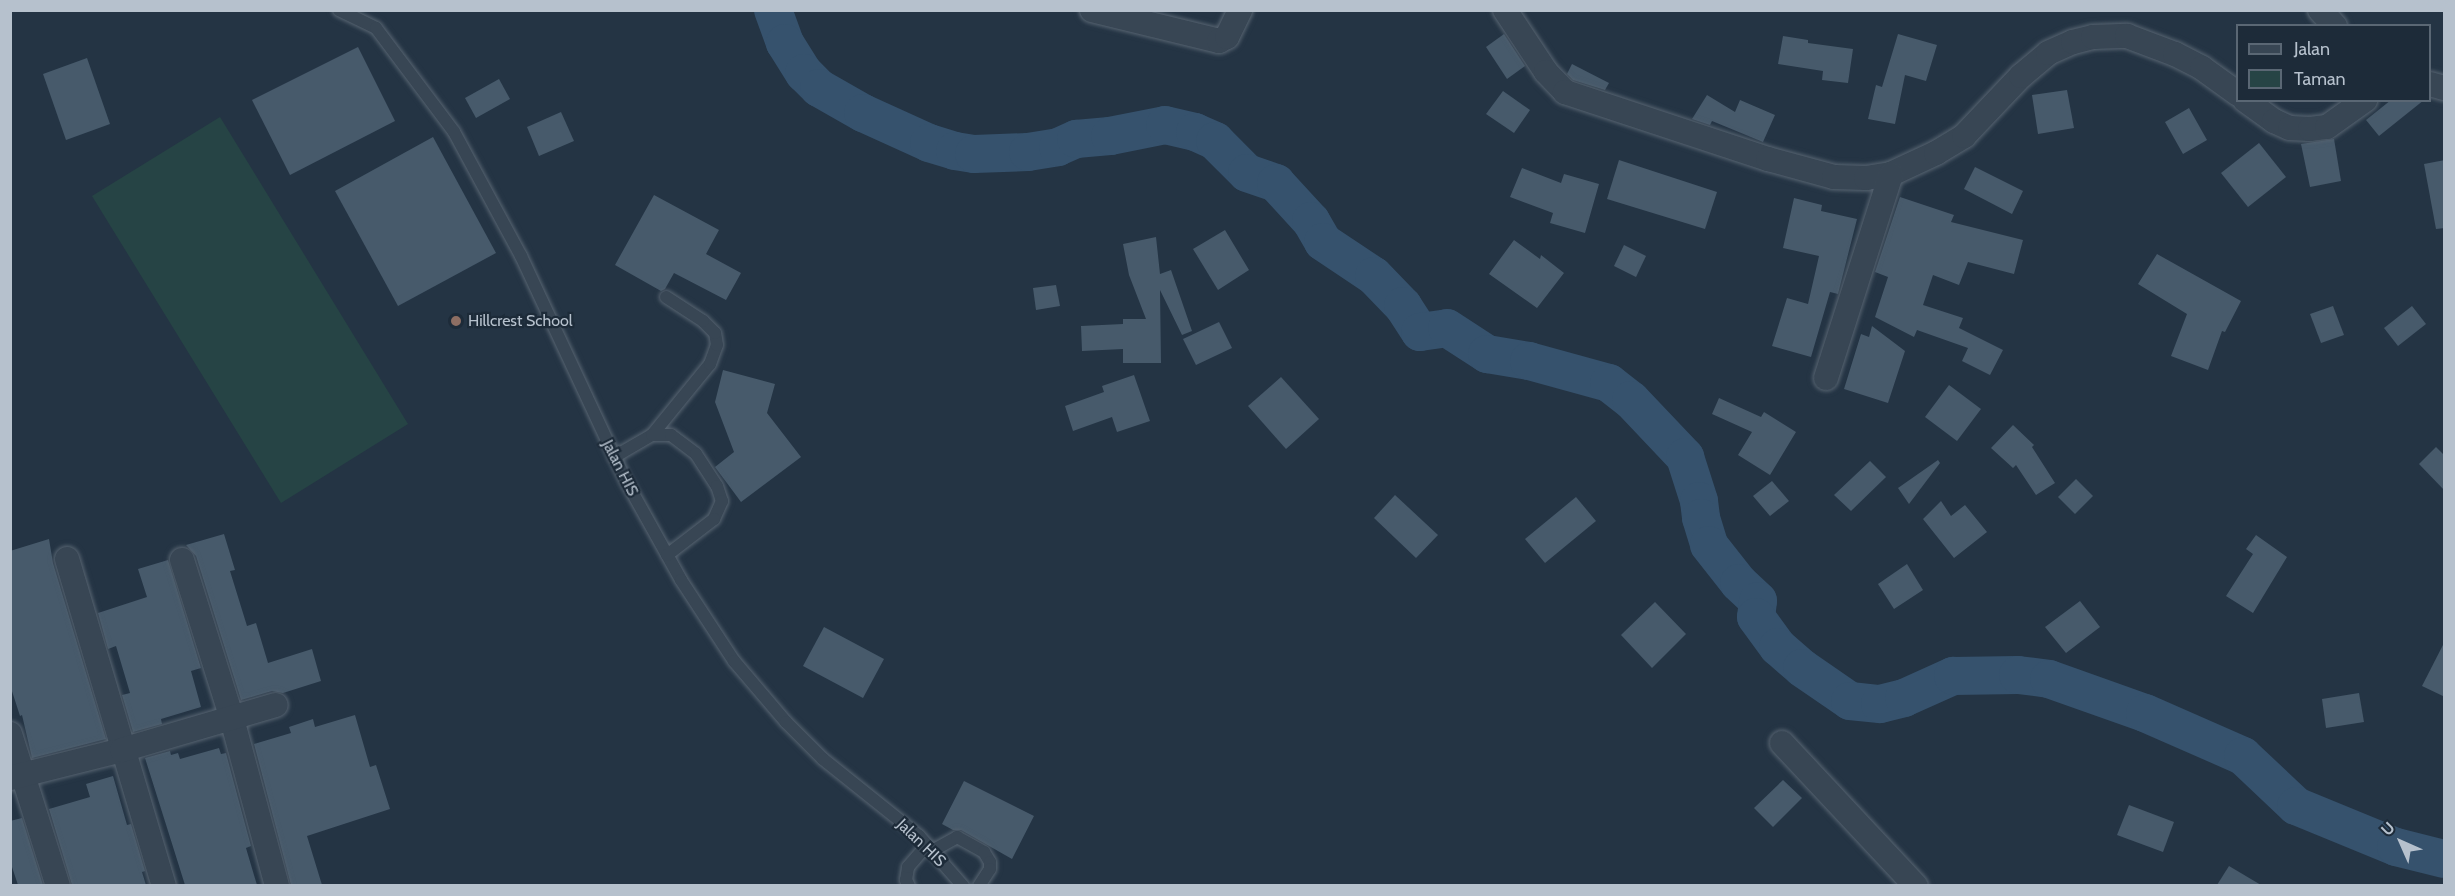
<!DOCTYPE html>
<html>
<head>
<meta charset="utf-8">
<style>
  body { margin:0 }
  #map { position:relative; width:2455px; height:896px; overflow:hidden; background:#243444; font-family:Cabin,sans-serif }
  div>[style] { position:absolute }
  .green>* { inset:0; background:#264445 }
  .river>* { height:38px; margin:-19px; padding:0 19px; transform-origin:19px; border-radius:19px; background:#36526d }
  .building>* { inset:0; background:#475a6b }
  .roads { filter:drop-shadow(0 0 2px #576471) drop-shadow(0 0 2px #576471) }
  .lane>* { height:12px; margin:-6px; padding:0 6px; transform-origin:6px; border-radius:6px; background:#384654 }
  .street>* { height:24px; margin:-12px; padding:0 12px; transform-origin:12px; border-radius:12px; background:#384654 }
  .dots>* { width:16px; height:16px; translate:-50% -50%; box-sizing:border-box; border:3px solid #1d2b39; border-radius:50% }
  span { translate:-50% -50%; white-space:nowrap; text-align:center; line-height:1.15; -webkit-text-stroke:4.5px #1d2b39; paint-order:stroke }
  .poi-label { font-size:16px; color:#b6c1cd }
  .left { translate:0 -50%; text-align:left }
  .street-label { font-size:16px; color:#b6c1cd }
  .frame { position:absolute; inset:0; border:12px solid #b6c1cd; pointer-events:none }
  .legend { position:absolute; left:2236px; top:24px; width:195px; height:78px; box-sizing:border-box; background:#1d2b39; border:2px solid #5a6774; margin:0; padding:8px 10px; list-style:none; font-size:18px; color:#b6c1cd }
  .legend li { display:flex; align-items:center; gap:12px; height:30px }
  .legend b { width:30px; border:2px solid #5a6774 }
  .north { position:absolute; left:2371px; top:812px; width:60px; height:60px; -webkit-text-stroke:4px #1d2b39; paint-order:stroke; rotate:315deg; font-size:16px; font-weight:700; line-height:24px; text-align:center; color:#b6c1cd }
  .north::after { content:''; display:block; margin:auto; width:21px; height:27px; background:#b6c1cd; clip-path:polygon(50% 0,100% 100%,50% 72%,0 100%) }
</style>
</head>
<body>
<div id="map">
  <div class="green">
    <div style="clip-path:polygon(220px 117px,408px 424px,281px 503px,92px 196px)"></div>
  </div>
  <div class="river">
    <div style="left:773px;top:10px;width:35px;rotate:70deg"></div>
    <div style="left:785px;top:43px;width:36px;rotate:58deg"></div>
    <div style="left:804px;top:73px;width:21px;rotate:45deg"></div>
    <div style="left:819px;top:88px;width:51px;rotate:29.6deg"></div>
    <div style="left:863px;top:113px;width:72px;rotate:24.4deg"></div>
    <div style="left:929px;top:143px;width:27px;rotate:17deg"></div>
    <div style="left:955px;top:151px;width:19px;rotate:9deg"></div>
    <div style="left:974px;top:154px;width:54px;rotate:-2.1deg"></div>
    <div style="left:1028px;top:152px;width:30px;rotate:-9deg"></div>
    <div style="left:1058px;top:147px;width:20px;rotate:-24deg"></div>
    <div style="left:1076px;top:139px;width:34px;rotate:-5deg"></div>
    <div style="left:1110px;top:136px;width:56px;rotate:-11.3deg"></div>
    <div style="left:1165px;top:125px;width:31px;rotate:13deg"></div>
    <div style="left:1195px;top:132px;width:22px;rotate:24deg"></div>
    <div style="left:1215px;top:141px;width:45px;rotate:45deg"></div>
    <div style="left:1247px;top:173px;width:31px;rotate:19deg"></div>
    <div style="left:1276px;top:183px;width:52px;rotate:47.4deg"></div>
    <div style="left:1311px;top:221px;width:24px;rotate:60deg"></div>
    <div style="left:1323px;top:242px;width:61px;rotate:33.7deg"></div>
    <div style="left:1374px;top:276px;width:42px;rotate:46deg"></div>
    <div style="left:1403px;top:306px;width:31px;rotate:57deg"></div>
    <div style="left:1420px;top:332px;width:27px;rotate:-8deg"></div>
    <div style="left:1447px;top:328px;width:48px;rotate:33deg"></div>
    <div style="left:1487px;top:354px;width:43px;rotate:9.5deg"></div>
    <div style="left:1529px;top:361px;width:83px;rotate:15.4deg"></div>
    <div style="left:1609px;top:383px;width:28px;rotate:38deg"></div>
    <div style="left:1631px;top:400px;width:79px;rotate:46.5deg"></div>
    <div style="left:1685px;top:457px;width:46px;rotate:72.3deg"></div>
    <div style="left:1699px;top:501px;width:17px;rotate:83deg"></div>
    <div style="left:1701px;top:518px;width:28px;rotate:73deg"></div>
    <div style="left:1709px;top:545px;width:48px;rotate:51.7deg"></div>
    <div style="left:1739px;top:583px;width:26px;rotate:43deg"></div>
    <div style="left:1758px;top:601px;width:16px;rotate:97deg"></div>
    <div style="left:1756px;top:617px;width:37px;rotate:54deg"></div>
    <div style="left:1778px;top:647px;width:32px;rotate:41deg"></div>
    <div style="left:1802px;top:668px;width:58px;rotate:34.5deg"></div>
    <div style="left:1850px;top:701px;width:30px;rotate:6deg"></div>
    <div style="left:1880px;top:704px;width:25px;rotate:-14deg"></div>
    <div style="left:1904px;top:698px;width:54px;rotate:-24.2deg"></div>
    <div style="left:1953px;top:676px;width:65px;rotate:-0.9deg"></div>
    <div style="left:2018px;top:675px;width:31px;rotate:7deg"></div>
    <div style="left:2049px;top:679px;width:102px;rotate:19.5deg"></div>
    <div style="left:2145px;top:713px;width:107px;rotate:23.7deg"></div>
    <div style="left:2243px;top:756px;width:73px;rotate:43.3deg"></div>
    <div style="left:2296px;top:806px;width:108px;rotate:22.3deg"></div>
    <div style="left:2396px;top:847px;width:49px;rotate:14deg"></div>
  </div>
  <div class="building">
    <div style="clip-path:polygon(1504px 34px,1525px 66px,1507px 79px,1486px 47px)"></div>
    <div style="clip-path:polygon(1898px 34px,1937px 45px,1926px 81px,1905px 75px,1895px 124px,1868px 119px,1876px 85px,1882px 87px)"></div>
    <div style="clip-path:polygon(1783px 36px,1808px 40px,1808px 43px,1853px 49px,1848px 83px,1822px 80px,1823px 71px,1778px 64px)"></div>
    <div style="clip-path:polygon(358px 47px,395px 121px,290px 175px,252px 100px)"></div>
    <div style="clip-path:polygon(87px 58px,110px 124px,66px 140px,43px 74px)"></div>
    <div style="clip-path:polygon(1572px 64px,1609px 83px,1605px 90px,1573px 80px,1567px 74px)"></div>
    <div style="clip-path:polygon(499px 79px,510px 99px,476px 118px,465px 98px)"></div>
    <div style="clip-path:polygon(2067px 90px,2074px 128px,2038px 134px,2032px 95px)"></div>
    <div style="clip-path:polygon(1503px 91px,1530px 110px,1514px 133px,1486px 114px)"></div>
    <div style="clip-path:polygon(1707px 95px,1735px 112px,1740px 100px,1775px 115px,1763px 142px,1712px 121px,1710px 125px,1692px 119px)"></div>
    <div style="clip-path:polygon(2391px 100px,2424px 100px,2379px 136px,2366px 120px)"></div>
    <div style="clip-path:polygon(2189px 108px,2207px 140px,2183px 154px,2165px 122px)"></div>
    <div style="clip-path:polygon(561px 112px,574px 141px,539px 156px,527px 127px)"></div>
    <div style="clip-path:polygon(433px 137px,496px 253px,398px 306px,335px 191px)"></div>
    <div style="clip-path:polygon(2334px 139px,2341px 181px,2310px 187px,2301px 144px)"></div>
    <div style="clip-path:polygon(2259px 143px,2286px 177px,2248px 207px,2221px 173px)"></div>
    <div style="clip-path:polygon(1619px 160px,1717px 192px,1705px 229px,1607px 199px)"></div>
    <div style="clip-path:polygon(2445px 160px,2445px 228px,2436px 229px,2424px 164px)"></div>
    <div style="clip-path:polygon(1975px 167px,2023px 191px,2012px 214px,1964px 189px)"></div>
    <div style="clip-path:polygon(1522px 168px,1561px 183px,1564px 174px,1599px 184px,1585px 233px,1550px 223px,1553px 213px,1510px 197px)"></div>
    <div style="clip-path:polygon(654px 195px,719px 230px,706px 254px,741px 273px,726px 300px,674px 273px,665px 289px,661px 291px,615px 265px)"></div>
    <div style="clip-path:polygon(1900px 197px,1954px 215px,1951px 222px,2023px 240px,2014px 274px,1968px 262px,1959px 285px,1933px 275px,1923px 305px,1963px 318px,1959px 328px,2003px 350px,1990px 375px,1962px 361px,1968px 348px,1917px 330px,1914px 337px,1875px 317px,1888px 277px,1875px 272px)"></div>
    <div style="clip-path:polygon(1794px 198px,1822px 205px,1821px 211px,1857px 219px,1838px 294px,1830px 292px,1811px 357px,1772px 346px,1787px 298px,1808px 304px,1819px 256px,1783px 248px)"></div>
    <div style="clip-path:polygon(1225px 230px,1249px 270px,1218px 290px,1193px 249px)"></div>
    <div style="clip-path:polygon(1156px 237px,1160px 274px,1171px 270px,1192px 331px,1182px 335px,1160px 290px,1161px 363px,1123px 363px,1123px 349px,1082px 351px,1081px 326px,1123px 324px,1123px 319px,1146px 319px,1129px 275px,1123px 244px)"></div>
    <div style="clip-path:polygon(1514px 240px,1540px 259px,1541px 255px,1564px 273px,1537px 308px,1489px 274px)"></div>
    <div style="clip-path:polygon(1624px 245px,1646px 256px,1636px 277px,1614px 266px)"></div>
    <div style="clip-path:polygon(2157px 254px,2241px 301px,2225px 332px,2222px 331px,2208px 370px,2171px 356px,2187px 314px,2138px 284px)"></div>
    <div style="clip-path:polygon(1056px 285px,1060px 306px,1036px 310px,1033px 288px)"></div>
    <div style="clip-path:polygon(2333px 306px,2344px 335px,2321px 343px,2310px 314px)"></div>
    <div style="clip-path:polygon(2412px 306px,2426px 324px,2398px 346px,2384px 328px)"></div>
    <div style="clip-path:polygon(1219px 322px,1232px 348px,1196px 365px,1183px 339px)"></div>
    <div style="clip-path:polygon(1872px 326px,1905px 351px,1888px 403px,1844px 389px,1861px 334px,1869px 337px)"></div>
    <div style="clip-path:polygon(723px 370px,775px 384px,767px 413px,801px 457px,741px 502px,715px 467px,734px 452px,715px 402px)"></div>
    <div style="clip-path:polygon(1134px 375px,1150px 421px,1117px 432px,1112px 417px,1073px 431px,1065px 406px,1104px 392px,1102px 386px)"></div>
    <div style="clip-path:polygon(1281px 377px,1319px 419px,1286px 449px,1248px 406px)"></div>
    <div style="clip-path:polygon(1949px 385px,1981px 409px,1957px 441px,1925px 417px)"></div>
    <div style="clip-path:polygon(1719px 398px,1761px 417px,1764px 412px,1796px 432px,1770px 475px,1738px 455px,1752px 432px,1712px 414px)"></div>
    <div style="clip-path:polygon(2013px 425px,2034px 445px,2032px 447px,2055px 483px,2036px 495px,2016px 465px,2013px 468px,1991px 448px)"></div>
    <div style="clip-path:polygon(2436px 447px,2445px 456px,2445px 491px,2419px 464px)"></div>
    <div style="clip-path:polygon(1938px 460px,1940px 463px,1909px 504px,1898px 488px)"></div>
    <div style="clip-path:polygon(1870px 461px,1886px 477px,1851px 511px,1834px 495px)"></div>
    <div style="clip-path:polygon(2076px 479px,2093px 496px,2075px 514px,2058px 497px)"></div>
    <div style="clip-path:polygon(1772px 481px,1789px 501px,1770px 516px,1753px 496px)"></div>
    <div style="clip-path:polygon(1395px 495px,1438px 535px,1416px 558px,1374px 518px)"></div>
    <div style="clip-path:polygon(1576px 497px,1596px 521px,1545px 563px,1525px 539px)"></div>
    <div style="clip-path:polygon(1941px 501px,1951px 516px,1965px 505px,1987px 532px,1954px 558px,1923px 519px)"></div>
    <div style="clip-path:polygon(224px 534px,235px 570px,230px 571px,247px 626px,256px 623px,268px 663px,312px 649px,321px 681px,283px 693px,272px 691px,241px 700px,196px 556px,186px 545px)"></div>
    <div style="clip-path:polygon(2256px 535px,2287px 557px,2253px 613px,2226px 596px,2253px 554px,2246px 549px)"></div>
    <div style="clip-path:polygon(49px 539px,53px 563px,106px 739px,32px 758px,22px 715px,20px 716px,10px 685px,10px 551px)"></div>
    <div style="clip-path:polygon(168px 560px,201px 668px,191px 671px,201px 707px,161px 719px,162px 724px,133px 732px,122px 695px,130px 693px,116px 646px,108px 649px,98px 613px,147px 597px,138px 569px)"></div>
    <div style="clip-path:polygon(1907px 564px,1923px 590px,1894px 609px,1878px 584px)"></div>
    <div style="clip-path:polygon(2080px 601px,2100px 627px,2066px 653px,2045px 627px)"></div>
    <div style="clip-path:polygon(1655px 602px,1686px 634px,1652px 668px,1621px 635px)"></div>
    <div style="clip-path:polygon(824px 627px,884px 659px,863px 698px,803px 666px)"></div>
    <div style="clip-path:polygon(2445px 641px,2445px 697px,2422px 686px)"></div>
    <div style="clip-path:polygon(2359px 693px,2364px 722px,2326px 728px,2322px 699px)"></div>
    <div style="clip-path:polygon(355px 715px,370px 767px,376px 765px,390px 809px,307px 836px,322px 885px,291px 885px,254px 744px,291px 733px,289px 727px,313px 719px,315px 727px)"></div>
    <div style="clip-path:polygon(219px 748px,221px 754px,226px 753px,251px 846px,246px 848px,257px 885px,185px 885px,145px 758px,170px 751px,171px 755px,178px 753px,180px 759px)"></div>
    <div style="clip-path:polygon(113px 776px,127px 825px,131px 824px,145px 871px,142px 872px,146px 885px,72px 885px,49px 809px,90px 797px,86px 784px)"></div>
    <div style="clip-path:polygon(1783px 780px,1802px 798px,1773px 827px,1754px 808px)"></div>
    <div style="clip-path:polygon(964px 781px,1034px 816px,1012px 859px,961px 830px,953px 830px,942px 824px)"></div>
    <div style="clip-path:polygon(2129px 805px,2174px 822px,2163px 852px,2117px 835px)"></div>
    <div style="clip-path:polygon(22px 818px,43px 885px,18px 885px,10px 861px,10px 821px)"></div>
    <div style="clip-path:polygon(2229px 866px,2261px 885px,2217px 885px)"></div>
  </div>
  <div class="roads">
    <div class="lane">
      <div style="left:339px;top:10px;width:41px;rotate:25.9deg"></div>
      <div style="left:376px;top:28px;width:130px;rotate:53.1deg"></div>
      <div style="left:454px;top:132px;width:141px;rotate:61.6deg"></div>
      <div style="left:521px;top:256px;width:248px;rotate:65deg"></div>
      <div style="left:626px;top:481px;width:113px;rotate:60.9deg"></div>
      <div style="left:681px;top:580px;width:97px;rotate:56.8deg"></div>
      <div style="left:734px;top:661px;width:80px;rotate:49.6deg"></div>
      <div style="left:786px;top:722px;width:52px;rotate:45deg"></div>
      <div style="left:823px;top:759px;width:123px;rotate:38.7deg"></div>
      <div style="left:919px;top:836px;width:67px;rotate:48.7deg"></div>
      <div style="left:652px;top:435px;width:92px;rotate:-50.8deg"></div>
      <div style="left:710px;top:364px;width:20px;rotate:-70deg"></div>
      <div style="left:717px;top:345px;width:12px;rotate:-99deg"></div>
      <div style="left:715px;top:333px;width:17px;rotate:-135deg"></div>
      <div style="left:703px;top:321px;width:44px;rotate:-147deg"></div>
      <div style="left:614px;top:457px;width:44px;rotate:-30.1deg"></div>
      <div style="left:652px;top:435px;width:19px"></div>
      <div style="left:671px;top:435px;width:31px;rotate:37deg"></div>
      <div style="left:696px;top:454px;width:38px;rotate:57deg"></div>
      <div style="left:717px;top:486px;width:16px;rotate:72deg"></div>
      <div style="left:722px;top:501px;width:20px;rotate:114deg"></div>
      <div style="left:714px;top:519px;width:59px;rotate:142.5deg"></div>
      <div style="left:932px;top:851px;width:29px;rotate:-29deg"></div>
      <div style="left:957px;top:837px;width:31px;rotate:29deg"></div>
      <div style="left:984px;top:852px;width:12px;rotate:59deg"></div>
      <div style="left:990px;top:862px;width:7px;rotate:90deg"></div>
      <div style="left:990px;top:869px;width:20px;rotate:123deg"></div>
      <div style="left:909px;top:886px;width:7px;rotate:-117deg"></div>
      <div style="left:906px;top:880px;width:13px;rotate:-81deg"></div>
      <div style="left:908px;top:867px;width:29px;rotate:-49deg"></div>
    </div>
    <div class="street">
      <div style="left:1092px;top:10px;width:131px;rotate:13.7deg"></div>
      <div style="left:1219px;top:41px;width:9px;rotate:-27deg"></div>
      <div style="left:1227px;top:37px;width:30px;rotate:-64deg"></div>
      <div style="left:1505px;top:10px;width:74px;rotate:56.5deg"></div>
      <div style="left:1546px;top:72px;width:28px;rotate:46deg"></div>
      <div style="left:1565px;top:92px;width:214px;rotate:18.3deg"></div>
      <div style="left:1768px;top:159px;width:68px;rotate:15.3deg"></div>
      <div style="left:1834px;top:177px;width:32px;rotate:2deg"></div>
      <div style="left:1866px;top:178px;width:25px;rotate:-9deg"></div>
      <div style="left:1891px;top:174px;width:50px;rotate:-25deg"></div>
      <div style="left:1936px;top:153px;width:33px;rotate:-31deg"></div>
      <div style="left:1964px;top:136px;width:83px;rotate:-46.5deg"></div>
      <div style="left:2021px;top:76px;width:35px;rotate:-40deg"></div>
      <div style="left:2048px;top:53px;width:27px;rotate:-24deg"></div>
      <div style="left:2073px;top:42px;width:21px;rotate:-14deg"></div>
      <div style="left:2093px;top:37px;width:34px;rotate:-2deg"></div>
      <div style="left:2127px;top:36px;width:51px;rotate:20.6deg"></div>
      <div style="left:2175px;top:54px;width:30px;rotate:27deg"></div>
      <div style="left:2202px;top:68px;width:44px;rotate:35.8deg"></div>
      <div style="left:2320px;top:10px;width:22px;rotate:47deg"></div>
      <div style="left:2430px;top:84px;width:15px;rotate:16deg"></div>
      <div style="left:2245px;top:100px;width:36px;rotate:36deg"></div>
      <div style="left:2274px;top:121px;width:17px;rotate:24deg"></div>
      <div style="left:2290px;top:128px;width:20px;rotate:3deg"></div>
      <div style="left:2310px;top:129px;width:17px;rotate:-7deg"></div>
      <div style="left:2327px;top:127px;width:47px;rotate:-35.4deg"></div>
      <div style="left:1826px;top:378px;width:214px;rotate:-72.3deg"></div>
      <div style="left:67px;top:559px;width:341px;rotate:73.5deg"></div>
      <div style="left:182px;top:560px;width:167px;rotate:72.5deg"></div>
      <div style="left:232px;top:719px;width:173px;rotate:74.9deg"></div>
      <div style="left:10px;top:734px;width:159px;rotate:72.5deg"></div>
      <div style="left:1782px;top:743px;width:196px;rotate:46.9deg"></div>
      <div style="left:10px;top:778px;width:115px;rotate:-14deg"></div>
      <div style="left:122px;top:750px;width:160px;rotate:-16.3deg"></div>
    </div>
  </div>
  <div class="dots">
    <div style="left:456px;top:321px;background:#8d6e63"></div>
  </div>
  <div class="poi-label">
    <span class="left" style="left:468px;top:321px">Hillcrest School</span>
  </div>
  <div class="street-label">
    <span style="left:620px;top:468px;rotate:63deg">Jalan HIS</span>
    <span style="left:921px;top:843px;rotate:44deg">Jalan HIS</span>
  </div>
  <div class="frame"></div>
  <ul class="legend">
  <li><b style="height:8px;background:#384654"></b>Jalan</li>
  <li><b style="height:16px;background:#264445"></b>Taman</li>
  </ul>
  <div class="north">U</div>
</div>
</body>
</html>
